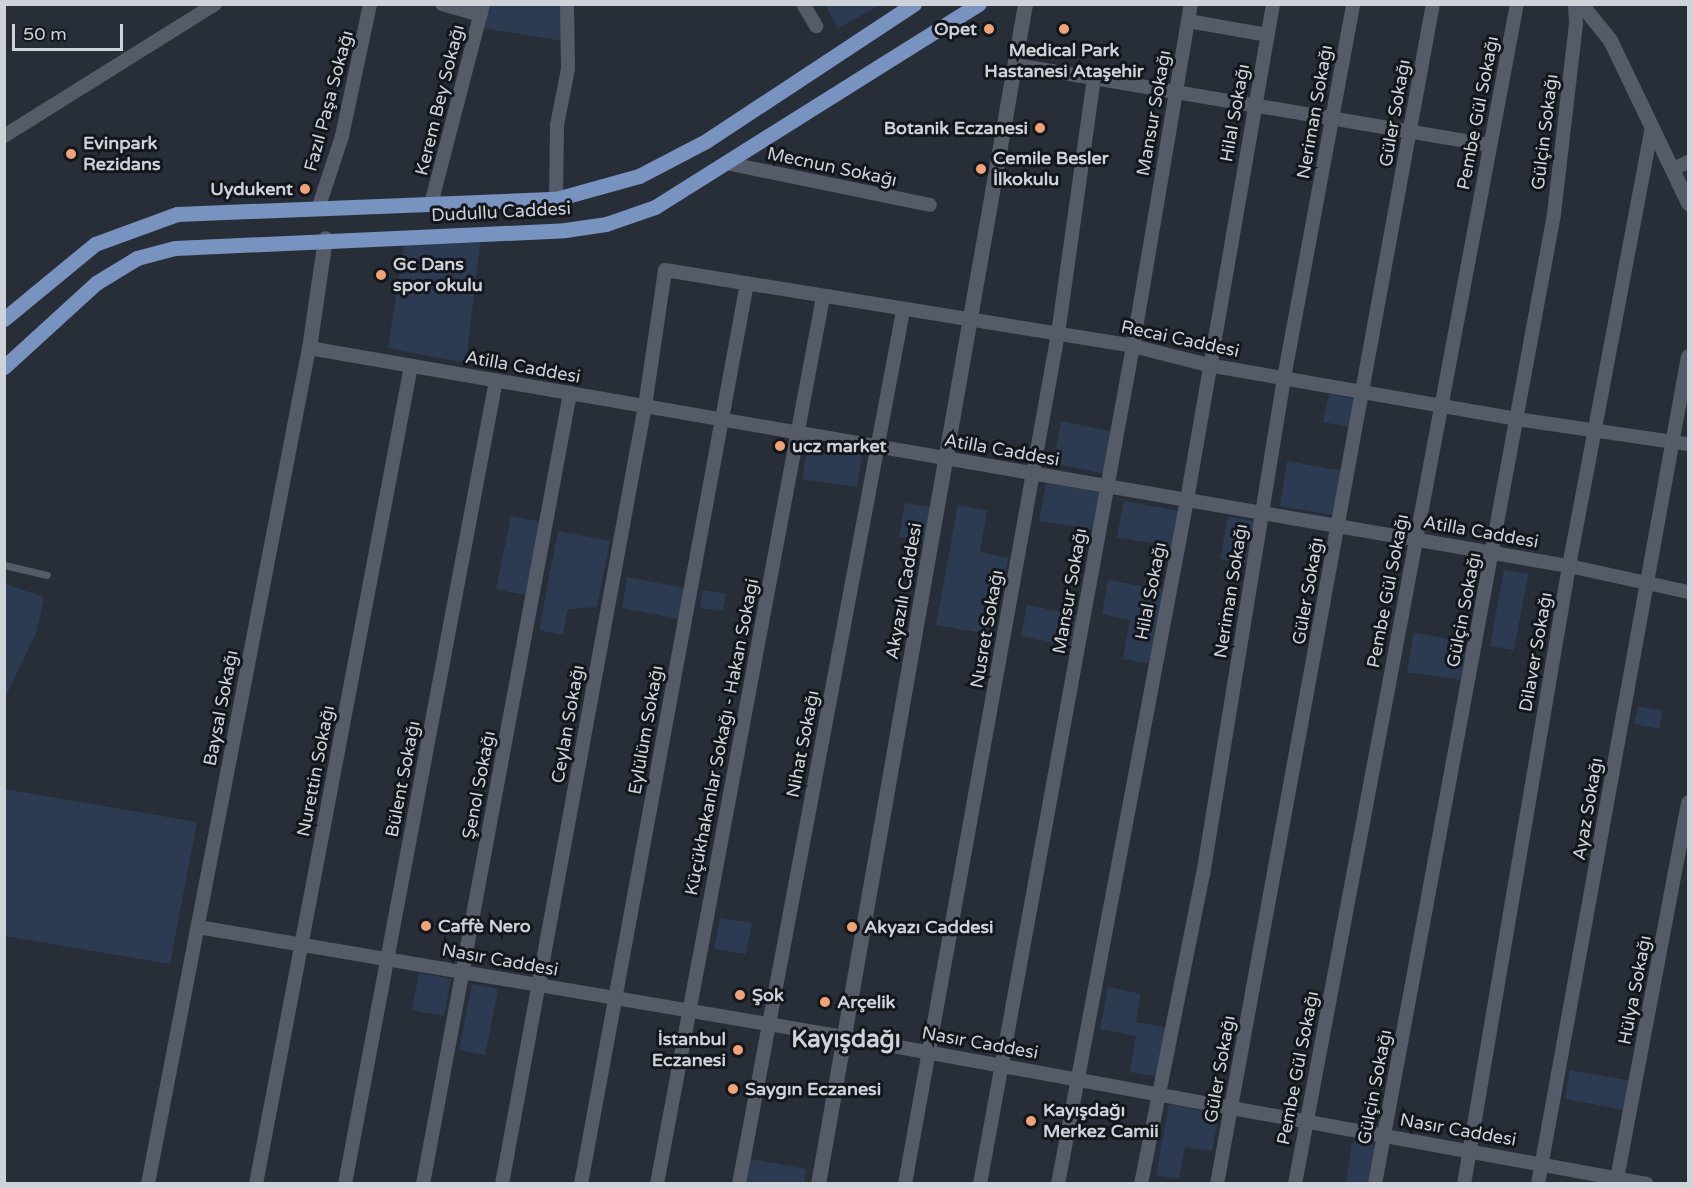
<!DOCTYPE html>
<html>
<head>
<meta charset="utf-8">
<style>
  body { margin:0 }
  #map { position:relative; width:1693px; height:1188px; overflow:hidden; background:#282e38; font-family:"Varela Round",sans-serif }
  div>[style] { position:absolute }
  .green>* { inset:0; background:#2d3b52 }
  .service>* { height:7px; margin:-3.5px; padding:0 3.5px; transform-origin:3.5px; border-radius:3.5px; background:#555c67 }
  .minor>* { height:14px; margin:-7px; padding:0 7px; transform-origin:7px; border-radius:7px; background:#555c67 }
  .tertiary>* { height:15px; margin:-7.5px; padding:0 7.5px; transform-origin:7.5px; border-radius:7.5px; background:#555c67 }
  .primary>* { height:15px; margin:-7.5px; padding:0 7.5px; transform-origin:7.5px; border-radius:7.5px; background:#7893bf }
  .dots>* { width:16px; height:16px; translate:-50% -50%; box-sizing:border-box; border:3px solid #13161b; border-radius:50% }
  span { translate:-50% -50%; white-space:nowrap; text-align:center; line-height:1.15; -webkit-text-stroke:6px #13161b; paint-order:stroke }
  .poi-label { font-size:18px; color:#ced2d9; font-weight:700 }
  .right { translate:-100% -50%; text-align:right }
  .left { translate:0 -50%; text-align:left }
  .street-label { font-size:18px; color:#ced2d9 }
  .district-label { font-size:24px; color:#ced2d9; font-weight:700 }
  .frame { position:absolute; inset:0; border:6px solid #ced2d9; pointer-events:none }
  .scale { position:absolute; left:12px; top:24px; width:111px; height:27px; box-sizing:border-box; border:3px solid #ced2d9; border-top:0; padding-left:8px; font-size:18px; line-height:21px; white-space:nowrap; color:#ced2d9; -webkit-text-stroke:4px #13161b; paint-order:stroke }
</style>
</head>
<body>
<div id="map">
  <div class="green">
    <div style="clip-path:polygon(488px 5px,561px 5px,563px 41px,483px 28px)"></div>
    <div style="clip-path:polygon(825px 5px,880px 5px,838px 28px)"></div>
    <div style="clip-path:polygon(480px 243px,466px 363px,388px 348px,404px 244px)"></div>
    <div style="clip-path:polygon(1329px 394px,1360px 400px,1355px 428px,1323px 422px)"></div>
    <div style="clip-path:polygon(1061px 421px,1114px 432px,1105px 474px,1053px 463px)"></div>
    <div style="clip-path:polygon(809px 440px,863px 449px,857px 487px,802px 479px)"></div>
    <div style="clip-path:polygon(1287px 461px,1348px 472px,1340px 516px,1280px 506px)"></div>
    <div style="clip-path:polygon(1046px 483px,1103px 493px,1096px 530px,1039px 521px)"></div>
    <div style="clip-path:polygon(1124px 501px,1179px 511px,1172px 547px,1117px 537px)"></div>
    <div style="clip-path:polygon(905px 503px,932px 507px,927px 542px,899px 537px)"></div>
    <div style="clip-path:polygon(958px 505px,987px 511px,980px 552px,1008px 558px,994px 635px,936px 625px)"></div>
    <div style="clip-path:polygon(511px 516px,541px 522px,526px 595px,496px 589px)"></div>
    <div style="clip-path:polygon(1228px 517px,1261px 522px,1254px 564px,1220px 559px)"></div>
    <div style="clip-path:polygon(558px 531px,610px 541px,597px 607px,568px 609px,563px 635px,539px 630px)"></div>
    <div style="clip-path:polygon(1504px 570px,1528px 574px,1514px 650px,1490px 646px)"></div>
    <div style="clip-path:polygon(627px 577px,685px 588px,679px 619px,622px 608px)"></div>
    <div style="clip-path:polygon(1108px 580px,1166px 591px,1152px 664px,1123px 659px,1130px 620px,1102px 614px)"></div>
    <div style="clip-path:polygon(5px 584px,44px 597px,36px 633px,5px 698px)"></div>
    <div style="clip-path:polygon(703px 590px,726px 594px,723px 611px,700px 608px)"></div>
    <div style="clip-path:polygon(1027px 605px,1080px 616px,1073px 647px,1021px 636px)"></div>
    <div style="clip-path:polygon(1414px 633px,1475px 643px,1469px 681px,1407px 672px)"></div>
    <div style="clip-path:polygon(1638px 706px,1663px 711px,1659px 729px,1634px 724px)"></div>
    <div style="clip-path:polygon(4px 789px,197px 822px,170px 964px,5px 936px)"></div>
    <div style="clip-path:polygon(720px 918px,752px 923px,746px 954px,714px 949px)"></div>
    <div style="clip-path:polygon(419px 973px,451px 979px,444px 1016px,412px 1010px)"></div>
    <div style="clip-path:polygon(472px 984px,498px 989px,485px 1055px,459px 1050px)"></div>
    <div style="clip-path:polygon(1108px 987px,1141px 994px,1136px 1022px,1168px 1028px,1159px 1077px,1130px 1072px,1136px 1036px,1100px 1029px)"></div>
    <div style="clip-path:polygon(1570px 1070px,1631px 1081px,1626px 1110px,1565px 1099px)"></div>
    <div style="clip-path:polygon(1169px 1104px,1219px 1114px,1212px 1151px,1185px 1147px,1179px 1179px,1156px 1175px)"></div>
    <div style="clip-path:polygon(1352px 1142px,1383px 1146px,1378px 1183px,1346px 1183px)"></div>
    <div style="clip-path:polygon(751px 1159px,806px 1169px,804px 1183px,747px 1183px)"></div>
  </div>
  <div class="service">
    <div style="left:4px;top:565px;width:44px;rotate:13.1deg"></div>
  </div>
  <div class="minor">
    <div style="left:442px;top:4px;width:40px;rotate:16deg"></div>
    <div style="left:803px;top:4px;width:26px;rotate:59deg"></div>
    <div style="left:1188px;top:21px;width:80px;rotate:10deg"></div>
    <div style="left:1016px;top:65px;width:481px;rotate:9.6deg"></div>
    <div style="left:4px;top:136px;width:249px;rotate:-32deg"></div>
    <div style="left:726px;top:163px;width:208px;rotate:11.6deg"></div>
    <div style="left:1673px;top:169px;width:17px;rotate:-25deg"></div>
    <div style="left:556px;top:199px;width:74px;rotate:-89.2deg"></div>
    <div style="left:557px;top:125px;width:57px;rotate:-78.9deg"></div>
    <div style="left:568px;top:69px;width:65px;rotate:-90.9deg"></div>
    <div style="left:431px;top:204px;width:207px;rotate:-75.4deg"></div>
    <div style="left:319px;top:206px;width:74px;rotate:-71.8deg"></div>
    <div style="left:342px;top:136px;width:135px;rotate:-78deg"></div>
    <div style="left:198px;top:927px;width:655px;rotate:9.66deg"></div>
    <div style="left:844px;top:1037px;width:816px;rotate:10.37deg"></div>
    <div style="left:148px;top:1184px;width:851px;rotate:-79.1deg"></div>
    <div style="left:309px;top:348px;width:1279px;rotate:9.82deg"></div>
    <div style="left:1569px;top:566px;width:122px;rotate:12.3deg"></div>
    <div style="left:256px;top:1184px;width:833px;rotate:-79.27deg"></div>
    <div style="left:345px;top:1184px;width:818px;rotate:-79.36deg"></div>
    <div style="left:423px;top:1184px;width:805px;rotate:-79.47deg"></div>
    <div style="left:502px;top:1184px;width:791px;rotate:-79.59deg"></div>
    <div style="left:645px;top:406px;width:137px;rotate:-81.6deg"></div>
    <div style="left:665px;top:270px;width:474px;rotate:9.2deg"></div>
    <div style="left:1133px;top:346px;width:77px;rotate:14.2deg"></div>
    <div style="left:1208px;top:365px;width:313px;rotate:9.9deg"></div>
    <div style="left:1516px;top:419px;width:174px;rotate:8.3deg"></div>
    <div style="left:581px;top:1184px;width:916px;rotate:-79.56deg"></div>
    <div style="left:657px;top:1184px;width:902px;rotate:-79.4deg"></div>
    <div style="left:739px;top:1184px;width:888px;rotate:-79.36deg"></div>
    <div style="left:905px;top:1184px;width:864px;rotate:-79.8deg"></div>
    <div style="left:1058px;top:334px;width:259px;rotate:-82deg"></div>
    <div style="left:980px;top:1184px;width:852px;rotate:-79.65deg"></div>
    <div style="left:1133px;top:346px;width:347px;rotate:-80.4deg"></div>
    <div style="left:1058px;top:1184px;width:696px;rotate:-79.32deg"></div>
    <div style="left:1187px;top:500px;width:503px;rotate:-80.16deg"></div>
    <div style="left:1141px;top:1184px;width:315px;rotate:-78.7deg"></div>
    <div style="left:1203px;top:875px;width:504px;rotate:-80.74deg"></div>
    <div style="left:1284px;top:378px;width:380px;rotate:-79.5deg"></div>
    <div style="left:1217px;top:1184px;width:1200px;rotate:-79.63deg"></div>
    <div style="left:1295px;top:1184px;width:1201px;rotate:-79.35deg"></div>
    <div style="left:1375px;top:1184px;width:986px;rotate:-79.54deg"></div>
    <div style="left:1554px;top:214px;width:192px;rotate:-83.4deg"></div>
    <div style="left:1576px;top:23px;width:19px;rotate:-93deg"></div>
    <div style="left:1464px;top:1184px;width:627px;rotate:-80.36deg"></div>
    <div style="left:1569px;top:566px;width:447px;rotate:-79.3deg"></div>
    <div style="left:1538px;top:1184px;width:841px;rotate:-79.73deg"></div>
    <div style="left:1616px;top:1184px;width:388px;rotate:-79.3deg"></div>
  </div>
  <div class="tertiary">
    <div style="left:1581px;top:4px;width:46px;rotate:51.1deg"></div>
    <div style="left:1610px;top:40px;width:181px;rotate:64.4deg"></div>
    <div style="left:309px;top:348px;width:111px;rotate:-81.7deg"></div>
    <div style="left:818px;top:1184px;width:1198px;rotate:-80.05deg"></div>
  </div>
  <div class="primary">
    <div style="left:4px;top:319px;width:118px;rotate:-39.5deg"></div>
    <div style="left:95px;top:244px;width:87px;rotate:-20.1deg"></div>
    <div style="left:177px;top:214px;width:379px;rotate:-2.3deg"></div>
    <div style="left:556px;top:199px;width:86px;rotate:-15.5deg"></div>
    <div style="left:639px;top:176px;width:76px;rotate:-27.6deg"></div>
    <div style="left:706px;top:141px;width:249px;rotate:-33.4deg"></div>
    <div style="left:4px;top:367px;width:125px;rotate:-42.4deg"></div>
    <div style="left:96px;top:283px;width:48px;rotate:-31.4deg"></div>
    <div style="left:137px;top:258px;width:39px;rotate:-15deg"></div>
    <div style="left:175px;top:248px;width:390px;rotate:-2.6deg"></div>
    <div style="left:565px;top:230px;width:41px;rotate:-8.3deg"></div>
    <div style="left:606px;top:224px;width:52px;rotate:-19.1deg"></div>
    <div style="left:655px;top:207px;width:382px;rotate:-32.1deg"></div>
  </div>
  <div class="dots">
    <div style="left:989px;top:29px;background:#efa377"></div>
    <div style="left:1064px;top:29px;background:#efa377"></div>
    <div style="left:1040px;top:128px;background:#efa377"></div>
    <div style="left:71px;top:154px;background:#efa377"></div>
    <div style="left:981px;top:169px;background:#efa377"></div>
    <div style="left:305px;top:189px;background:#efa377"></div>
    <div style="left:381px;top:275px;background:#efa377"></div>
    <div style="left:780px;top:446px;background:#efa377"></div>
    <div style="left:426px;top:926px;background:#efa377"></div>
    <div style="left:852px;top:927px;background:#efa377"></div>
    <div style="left:740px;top:995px;background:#efa377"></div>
    <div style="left:825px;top:1002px;background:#efa377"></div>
    <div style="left:738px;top:1050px;background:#efa377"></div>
    <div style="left:733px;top:1089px;background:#efa377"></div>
    <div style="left:1031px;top:1121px;background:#efa377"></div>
  </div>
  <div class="poi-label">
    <span class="right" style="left:977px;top:29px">Opet</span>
    <span style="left:1064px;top:61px">Medical Park<br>Hastanesi Ataşehir</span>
    <span class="right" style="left:1028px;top:128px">Botanik Eczanesi</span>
    <span class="left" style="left:83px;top:154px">Evinpark<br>Rezidans</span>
    <span class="left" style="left:993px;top:169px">Cemile Besler<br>İlkokulu</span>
    <span class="right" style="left:293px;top:189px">Uydukent</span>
    <span class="left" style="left:393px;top:275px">Gc Dans<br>spor okulu</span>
    <span class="left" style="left:792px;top:446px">ucz market</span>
    <span class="left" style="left:438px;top:926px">Caffè Nero</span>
    <span class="left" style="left:864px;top:927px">Akyazı Caddesi</span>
    <span class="left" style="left:752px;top:995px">Şok</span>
    <span class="left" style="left:837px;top:1002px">Arçelik</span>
    <span class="right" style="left:726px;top:1050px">İstanbul<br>Eczanesi</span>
    <span class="left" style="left:745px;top:1089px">Saygın Eczanesi</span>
    <span class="left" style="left:1043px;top:1121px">Kayışdağı<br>Merkez Camii</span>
  </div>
  <div class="street-label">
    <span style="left:440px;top:100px;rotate:-76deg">Kerem Bey Sokağı</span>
    <span style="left:329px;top:101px;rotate:-75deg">Fazıl Paşa Sokağı</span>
    <span style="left:1315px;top:112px;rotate:-80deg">Neriman Sokağı</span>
    <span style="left:1154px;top:113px;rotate:-80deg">Mansur Sokağı</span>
    <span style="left:1235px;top:113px;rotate:-80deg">Hilal Sokağı</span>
    <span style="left:1395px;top:113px;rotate:-80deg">Güler Sokağı</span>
    <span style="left:1478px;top:113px;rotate:-79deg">Pembe Gül Sokağı</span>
    <span style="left:1545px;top:132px;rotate:-83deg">Gülçin Sokağı</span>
    <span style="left:832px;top:167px;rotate:12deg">Mecnun Sokağı</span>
    <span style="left:501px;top:212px;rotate:-3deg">Dudullu Caddesi</span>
    <span style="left:1180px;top:339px;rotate:12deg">Recai Caddesi</span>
    <span style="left:523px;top:367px;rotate:10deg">Atilla Caddesi</span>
    <span style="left:1002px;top:450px;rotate:10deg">Atilla Caddesi</span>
    <span style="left:1481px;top:532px;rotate:10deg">Atilla Caddesi</span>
    <span style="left:904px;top:591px;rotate:-80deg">Akyazılı Caddesi</span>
    <span style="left:1070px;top:591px;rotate:-80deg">Mansur Sokağı</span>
    <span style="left:1151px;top:591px;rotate:-79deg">Hilal Sokağı</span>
    <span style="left:1231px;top:591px;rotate:-81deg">Neriman Sokağı</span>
    <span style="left:1308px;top:591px;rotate:-80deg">Güler Sokağı</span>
    <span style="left:1388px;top:591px;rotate:-79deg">Pembe Gül Sokağı</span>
    <span style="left:1464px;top:610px;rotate:-79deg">Gülçin Sokağı</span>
    <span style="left:987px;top:629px;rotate:-80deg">Nusret Sokağı</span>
    <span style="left:1536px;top:652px;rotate:-80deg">Dilaver Sokağı</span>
    <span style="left:221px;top:708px;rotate:-79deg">Baysal Sokağı</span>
    <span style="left:568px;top:724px;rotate:-80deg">Ceylan Sokağı</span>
    <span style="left:646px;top:730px;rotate:-80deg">Eylülüm Sokağı</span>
    <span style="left:722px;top:737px;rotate:-79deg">Küçükhakanlar Sokağı - Hakan Sokagi</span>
    <span style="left:803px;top:744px;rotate:-79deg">Nihat Sokağı</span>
    <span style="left:316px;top:771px;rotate:-79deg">Nurettin Sokağı</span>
    <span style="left:403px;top:779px;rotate:-79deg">Bülent Sokağı</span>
    <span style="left:479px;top:785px;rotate:-79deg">Şenol Sokağı</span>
    <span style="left:1588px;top:809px;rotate:-80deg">Ayaz Sokağı</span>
    <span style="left:500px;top:960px;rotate:10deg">Nasır Caddesi</span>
    <span style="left:1635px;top:990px;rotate:-79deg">Hülya Sokağı</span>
    <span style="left:980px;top:1043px;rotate:10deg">Nasır Caddesi</span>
    <span style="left:1298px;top:1068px;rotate:-79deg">Pembe Gül Sokağı</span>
    <span style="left:1220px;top:1069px;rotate:-80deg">Güler Sokağı</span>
    <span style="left:1375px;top:1087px;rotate:-79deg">Gülçin Sokağı</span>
    <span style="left:1458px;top:1130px;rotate:10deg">Nasır Caddesi</span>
  </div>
  <div class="district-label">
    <span style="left:846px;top:1040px">Kayışdağı</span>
  </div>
  <div class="frame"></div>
  <div class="scale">50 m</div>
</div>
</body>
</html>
